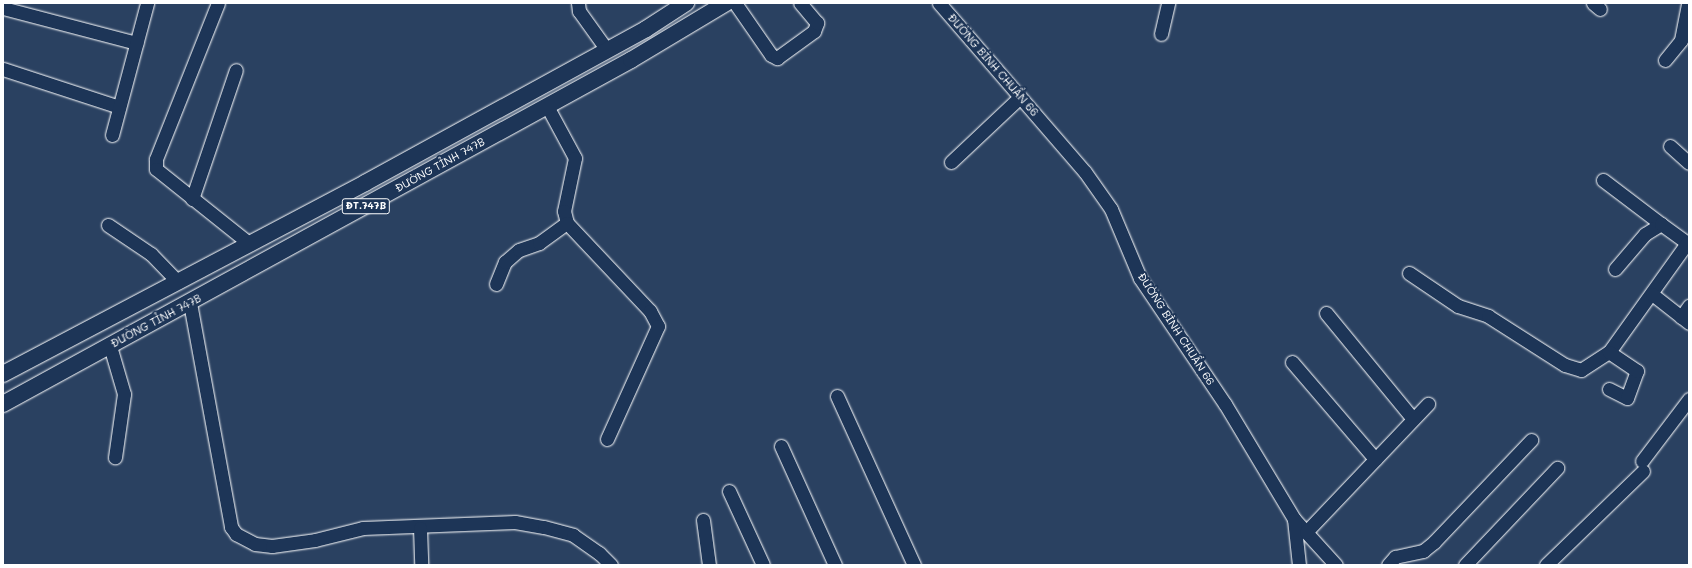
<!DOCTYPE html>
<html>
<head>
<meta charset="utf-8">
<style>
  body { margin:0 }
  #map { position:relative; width:1692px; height:568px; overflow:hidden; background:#2a4161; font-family:Mali,sans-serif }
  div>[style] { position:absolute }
  .roads { filter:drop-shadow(0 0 1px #fff) drop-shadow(0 0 1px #fff) }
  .minor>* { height:13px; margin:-6.5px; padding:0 6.5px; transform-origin:6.5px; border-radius:6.5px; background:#1d3557 }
  .major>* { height:16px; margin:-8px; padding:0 8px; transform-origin:8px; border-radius:8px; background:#1d3557 }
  span { translate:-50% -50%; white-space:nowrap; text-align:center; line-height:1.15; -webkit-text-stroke:4px #1d3557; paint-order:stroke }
  .shield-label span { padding:1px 3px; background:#1d3557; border:1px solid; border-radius:3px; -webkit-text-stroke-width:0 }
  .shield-label { font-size:10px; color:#fff; font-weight:700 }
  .street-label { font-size:11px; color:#fff }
  .frame { position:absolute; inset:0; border:4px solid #fff; pointer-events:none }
</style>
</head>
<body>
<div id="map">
  <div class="roads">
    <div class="minor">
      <div style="left:218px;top:3px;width:168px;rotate:111.7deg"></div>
      <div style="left:156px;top:159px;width:10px;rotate:90deg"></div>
      <div style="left:156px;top:169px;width:120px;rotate:38.6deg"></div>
      <div style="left:578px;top:3px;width:8px;rotate:83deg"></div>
      <div style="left:579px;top:11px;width:48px;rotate:54.3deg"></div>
      <div style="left:735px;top:3px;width:63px;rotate:55.3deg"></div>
      <div style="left:771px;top:55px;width:7px;rotate:27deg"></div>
      <div style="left:777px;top:58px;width:46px;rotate:-36.1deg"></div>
      <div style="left:814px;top:31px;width:9px;rotate:-69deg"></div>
      <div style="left:817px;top:23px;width:26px;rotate:-130deg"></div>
      <div style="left:939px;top:3px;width:223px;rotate:49.2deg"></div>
      <div style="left:1085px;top:172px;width:45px;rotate:54.9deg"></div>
      <div style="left:1111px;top:209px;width:75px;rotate:67.2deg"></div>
      <div style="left:1140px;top:278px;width:152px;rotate:56deg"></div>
      <div style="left:1225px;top:404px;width:134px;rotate:59deg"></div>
      <div style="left:1294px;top:519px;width:62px;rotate:47.6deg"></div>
      <div style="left:1593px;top:3px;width:9px;rotate:41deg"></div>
      <div style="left:3px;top:8px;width:138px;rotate:14.7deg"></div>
      <div style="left:1161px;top:34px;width:32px;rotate:-77deg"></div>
      <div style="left:1665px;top:60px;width:26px;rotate:-51deg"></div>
      <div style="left:1681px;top:40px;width:38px;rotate:-79deg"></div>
      <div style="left:3px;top:69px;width:122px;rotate:18.1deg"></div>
      <div style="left:547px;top:106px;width:59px;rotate:61.7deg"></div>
      <div style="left:575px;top:158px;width:54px;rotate:101.7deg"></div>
      <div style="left:564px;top:211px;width:12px;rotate:76deg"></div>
      <div style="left:567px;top:223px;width:121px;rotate:46.7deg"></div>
      <div style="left:650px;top:311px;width:17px;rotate:62deg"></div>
      <div style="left:658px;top:326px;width:124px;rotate:114.3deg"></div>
      <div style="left:112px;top:135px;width:137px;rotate:-75.1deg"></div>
      <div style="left:1670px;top:146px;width:25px;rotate:42deg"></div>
      <div style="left:951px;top:162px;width:93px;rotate:-43.3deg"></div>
      <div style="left:1603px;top:180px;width:73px;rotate:37.2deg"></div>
      <div style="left:192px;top:199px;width:136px;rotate:-71.2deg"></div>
      <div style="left:108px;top:225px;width:52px;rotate:34deg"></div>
      <div style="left:151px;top:254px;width:39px;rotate:46deg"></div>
      <div style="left:1615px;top:269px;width:46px;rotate:-49.4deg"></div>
      <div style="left:1645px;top:234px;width:19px;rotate:-32deg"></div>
      <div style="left:1661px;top:224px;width:32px;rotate:36deg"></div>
      <div style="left:1687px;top:243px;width:2px;rotate:-27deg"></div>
      <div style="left:1409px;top:273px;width:59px;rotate:34deg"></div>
      <div style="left:1458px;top:306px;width:32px;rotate:18deg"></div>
      <div style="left:1488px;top:316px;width:91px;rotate:32.5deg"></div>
      <div style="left:1565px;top:365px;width:17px;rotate:17deg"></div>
      <div style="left:1581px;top:370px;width:33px;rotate:-33deg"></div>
      <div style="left:1609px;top:352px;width:134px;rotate:-54.4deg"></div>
      <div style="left:496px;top:284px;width:24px;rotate:-68deg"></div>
      <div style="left:505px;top:262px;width:18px;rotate:-41deg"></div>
      <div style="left:519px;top:250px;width:21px;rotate:-19deg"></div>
      <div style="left:539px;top:243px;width:34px;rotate:-36deg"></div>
      <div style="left:1652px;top:294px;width:47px;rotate:38.1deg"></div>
      <div style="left:190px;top:303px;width:228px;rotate:79.6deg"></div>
      <div style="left:231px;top:527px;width:9px;rotate:54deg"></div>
      <div style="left:236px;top:534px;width:21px;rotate:28deg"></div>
      <div style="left:255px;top:544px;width:17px;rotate:7deg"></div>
      <div style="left:272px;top:546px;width:43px;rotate:-7.9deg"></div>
      <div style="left:315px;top:540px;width:49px;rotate:-14deg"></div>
      <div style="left:363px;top:528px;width:152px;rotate:-2.3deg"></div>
      <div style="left:515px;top:522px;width:29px;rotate:10deg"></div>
      <div style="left:544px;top:527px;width:30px;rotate:15deg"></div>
      <div style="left:573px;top:535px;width:32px;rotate:35deg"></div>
      <div style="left:599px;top:553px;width:17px;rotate:45deg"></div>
      <div style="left:1326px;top:313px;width:137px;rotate:50.6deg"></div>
      <div style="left:1681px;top:317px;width:14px;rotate:-54deg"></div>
      <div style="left:110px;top:346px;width:50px;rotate:73.7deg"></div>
      <div style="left:124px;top:394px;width:64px;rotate:98.1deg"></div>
      <div style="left:1292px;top:362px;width:128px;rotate:49.4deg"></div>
      <div style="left:1609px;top:389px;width:20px;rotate:27deg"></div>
      <div style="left:1627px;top:398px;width:29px;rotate:-70deg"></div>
      <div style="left:1637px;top:371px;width:34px;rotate:-146deg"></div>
      <div style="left:837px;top:396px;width:186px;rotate:65.5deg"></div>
      <div style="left:781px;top:446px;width:131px;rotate:65.6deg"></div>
      <div style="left:1642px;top:461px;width:78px;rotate:-52.8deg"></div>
      <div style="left:729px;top:491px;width:81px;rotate:65.3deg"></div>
      <div style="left:1294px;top:519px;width:46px;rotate:83.8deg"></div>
      <div style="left:703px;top:520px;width:45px;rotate:82.4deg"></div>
      <div style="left:420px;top:528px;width:37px;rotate:88deg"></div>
      <div style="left:1306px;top:532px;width:177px;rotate:-46.4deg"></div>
      <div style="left:1388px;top:565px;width:11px;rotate:-49deg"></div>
      <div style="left:1395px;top:557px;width:29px;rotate:-12deg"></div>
      <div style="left:1423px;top:551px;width:14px;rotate:-39deg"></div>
      <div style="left:1434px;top:542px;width:141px;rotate:-46.4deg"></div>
      <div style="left:1465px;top:565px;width:134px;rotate:-46.5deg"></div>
      <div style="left:1546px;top:565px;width:135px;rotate:-44.1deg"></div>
    </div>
    <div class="major">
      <div style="left:3px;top:374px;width:409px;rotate:-27.8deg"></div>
      <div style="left:365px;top:183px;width:320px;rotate:-28.7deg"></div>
      <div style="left:646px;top:29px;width:48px;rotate:-33deg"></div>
      <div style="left:3px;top:404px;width:716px;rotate:-28.71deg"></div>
      <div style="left:631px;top:60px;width:111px;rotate:-31deg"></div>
    </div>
  </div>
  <div class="shield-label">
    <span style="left:366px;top:206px">ĐT.747B</span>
  </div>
  <div class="street-label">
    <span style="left:993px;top:65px;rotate:49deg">ĐƯỜNG BÌNH CHUẨN 66</span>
    <span style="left:440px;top:165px;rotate:-29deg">ĐƯỜNG TỈNH 747B</span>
    <span style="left:156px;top:321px;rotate:-28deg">ĐƯỜNG TỈNH 747B</span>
    <span style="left:1176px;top:329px;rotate:57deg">ĐƯỜNG BÌNH CHUẨN 66</span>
  </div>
  <div class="frame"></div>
</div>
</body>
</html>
